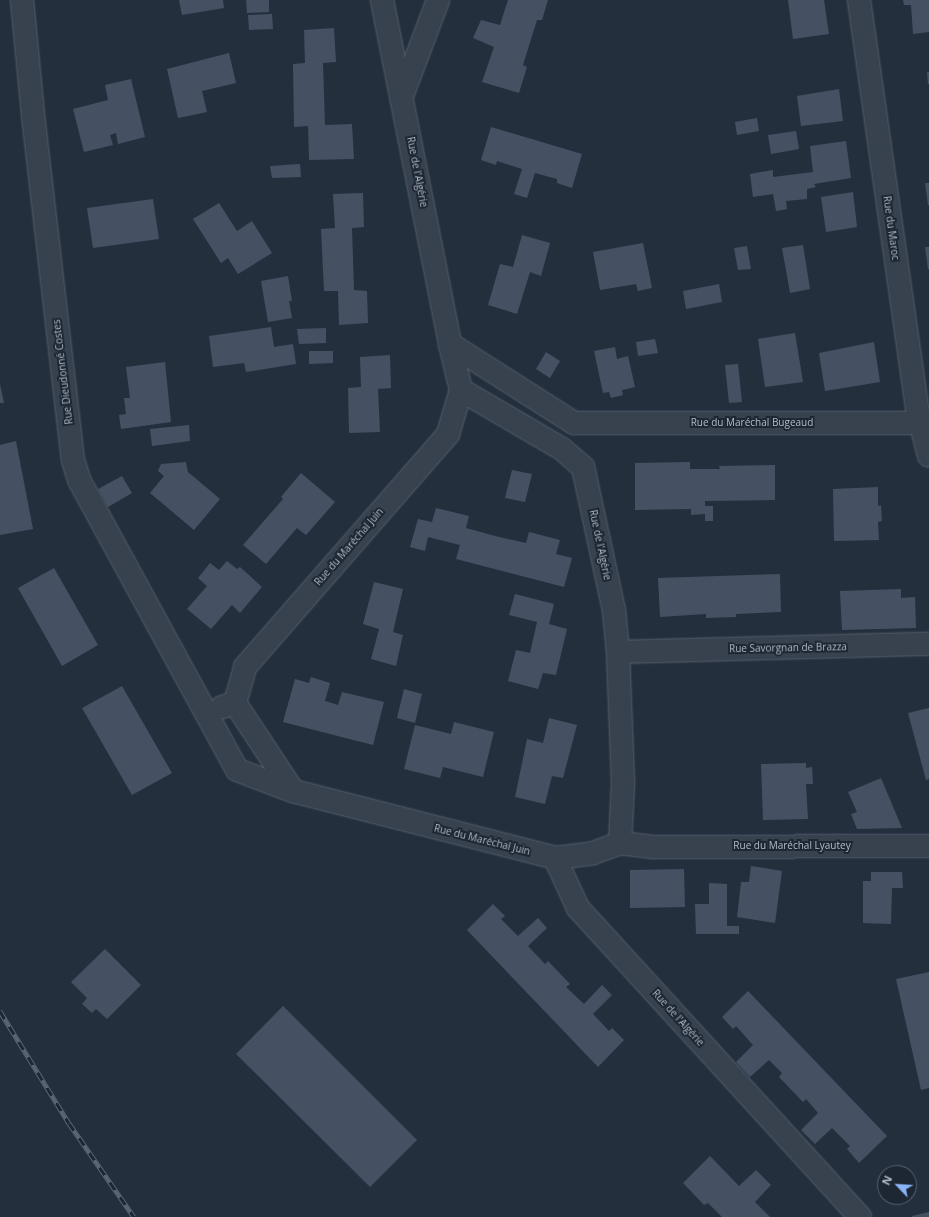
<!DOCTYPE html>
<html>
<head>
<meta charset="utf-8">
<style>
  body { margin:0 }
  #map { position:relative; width:929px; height:1217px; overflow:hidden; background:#242f3e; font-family:"Open Sans",sans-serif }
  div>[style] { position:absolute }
  .building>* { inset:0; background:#455162 }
  .roads { filter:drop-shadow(0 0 1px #565f6c) drop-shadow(0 0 1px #565f6c) }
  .minor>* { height:22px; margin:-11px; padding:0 11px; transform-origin:11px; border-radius:11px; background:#38414e }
  .rail>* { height:4.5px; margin-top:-2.25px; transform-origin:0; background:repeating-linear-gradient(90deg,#1d2633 0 9px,#5a6575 0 18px); box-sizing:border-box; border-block:1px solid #5a6575 }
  span { translate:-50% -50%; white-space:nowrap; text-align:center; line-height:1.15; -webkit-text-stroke:4px #1d2633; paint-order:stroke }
  .street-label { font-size:10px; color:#b4bcc9 }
  .north { position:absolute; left:877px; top:1165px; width:40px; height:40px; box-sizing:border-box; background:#1d2633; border:1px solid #59626f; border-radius:50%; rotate:295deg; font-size:11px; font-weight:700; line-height:16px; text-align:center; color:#b4bcc9 }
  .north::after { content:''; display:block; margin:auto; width:14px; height:18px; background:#8ab4f8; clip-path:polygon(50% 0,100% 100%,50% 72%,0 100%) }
</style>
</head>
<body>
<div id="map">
  <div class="building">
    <div style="clip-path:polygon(179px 0,223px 0,224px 8px,182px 15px)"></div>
    <div style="clip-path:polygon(246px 0,269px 0,269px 12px,247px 13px)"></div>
    <div style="clip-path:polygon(508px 0,548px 0,542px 20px,537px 20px,523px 65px,527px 67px,519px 93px,482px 82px,494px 47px,473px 38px,481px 20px,500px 25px)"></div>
    <div style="clip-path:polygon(788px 0,824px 0,829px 34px,793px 39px)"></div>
    <div style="clip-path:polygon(903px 0,929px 0,929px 32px,913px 34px,911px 5px,904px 5px)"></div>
    <div style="clip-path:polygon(272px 14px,273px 29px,249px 30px,248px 15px)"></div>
    <div style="clip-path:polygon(334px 28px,336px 62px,323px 63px,325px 125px,352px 124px,354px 159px,309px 160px,308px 126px,294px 127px,293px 64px,305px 63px,304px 30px)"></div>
    <div style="clip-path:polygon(229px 53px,236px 83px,202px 91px,207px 112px,178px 118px,167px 69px)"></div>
    <div style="clip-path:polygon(927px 72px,929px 72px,929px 84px,928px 84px)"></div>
    <div style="clip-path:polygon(131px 79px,145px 137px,118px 144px,116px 133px,110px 135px,113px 145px,84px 152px,73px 109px,108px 100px,105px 85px)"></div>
    <div style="clip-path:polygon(839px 89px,843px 121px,801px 126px,797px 96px)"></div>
    <div style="clip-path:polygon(757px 118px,759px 131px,737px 135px,735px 122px)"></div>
    <div style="clip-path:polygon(491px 127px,582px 154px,572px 188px,557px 183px,557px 179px,535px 173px,527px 198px,514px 194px,522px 169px,497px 161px,496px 165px,481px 160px)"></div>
    <div style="clip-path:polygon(796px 131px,799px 149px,771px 154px,768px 135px)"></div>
    <div style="clip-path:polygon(846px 141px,851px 178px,814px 184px,816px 187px,807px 189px,807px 199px,786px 201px,787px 209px,776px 211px,773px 194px,753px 197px,750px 174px,773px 170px,773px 177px,813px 172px,810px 146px)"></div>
    <div style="clip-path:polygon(300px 164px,301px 177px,272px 178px,270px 166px)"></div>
    <div style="clip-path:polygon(925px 183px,929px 183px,929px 205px,928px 205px)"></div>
    <div style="clip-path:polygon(853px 192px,857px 227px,826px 232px,821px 197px)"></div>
    <div style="clip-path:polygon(363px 193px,364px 227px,352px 228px,354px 290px,367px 291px,368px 323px,339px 325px,338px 291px,324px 291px,321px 229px,335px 228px,333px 194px)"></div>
    <div style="clip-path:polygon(153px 199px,159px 239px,93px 248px,87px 208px)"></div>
    <div style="clip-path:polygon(219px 203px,237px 231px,252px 221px,272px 253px,238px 274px,228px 258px,221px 263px,193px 219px)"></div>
    <div style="clip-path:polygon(522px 235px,550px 243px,541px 276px,530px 272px,517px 314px,488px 305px,500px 264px,513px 267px)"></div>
    <div style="clip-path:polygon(643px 243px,652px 288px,638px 291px,636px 284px,600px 290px,593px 252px)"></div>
    <div style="clip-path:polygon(803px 245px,810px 289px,790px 293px,782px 248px)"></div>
    <div style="clip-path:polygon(747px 246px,751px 269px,738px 270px,734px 248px)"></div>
    <div style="clip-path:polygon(925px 247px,929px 247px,929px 269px,928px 269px)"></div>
    <div style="clip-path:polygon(288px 276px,292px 301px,289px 301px,292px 318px,268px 322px,261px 281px)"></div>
    <div style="clip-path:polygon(719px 284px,722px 302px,686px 309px,683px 291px)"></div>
    <div style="clip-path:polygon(271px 327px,274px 347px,293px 344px,296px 364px,246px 372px,244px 363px,213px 367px,209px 336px)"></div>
    <div style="clip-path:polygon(326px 328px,326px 343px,299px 344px,297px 329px)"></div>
    <div style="clip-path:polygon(795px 333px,803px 382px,765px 387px,758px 339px)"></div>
    <div style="clip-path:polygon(655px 339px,658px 353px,638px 356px,636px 342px)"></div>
    <div style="clip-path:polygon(874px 342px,880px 382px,825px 391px,819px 353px)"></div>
    <div style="clip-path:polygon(615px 347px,617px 359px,628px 356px,635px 387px,622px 390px,623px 395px,611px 398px,609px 392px,603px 393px,594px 351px)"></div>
    <div style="clip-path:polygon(309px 351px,333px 351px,333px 363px,309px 364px)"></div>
    <div style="clip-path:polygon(546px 352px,560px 361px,550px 378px,536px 369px)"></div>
    <div style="clip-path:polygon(390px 355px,391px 388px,378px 389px,380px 432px,349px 433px,348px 388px,361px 387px,360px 357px)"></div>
    <div style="clip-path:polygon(165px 362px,171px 422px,121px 429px,119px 415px,126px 414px,124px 398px,130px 398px,126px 367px)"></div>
    <div style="clip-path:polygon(738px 364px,742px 402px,729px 403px,725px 365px)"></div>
    <div style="clip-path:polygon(0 384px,4px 403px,0 403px)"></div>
    <div style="clip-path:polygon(189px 425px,190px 441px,152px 446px,150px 429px)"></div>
    <div style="clip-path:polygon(16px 441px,33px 529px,0 535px,0 445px)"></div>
    <div style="clip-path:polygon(186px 462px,188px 472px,220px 499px,194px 530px,150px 493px,164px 476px,158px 471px,161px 464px)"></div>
    <div style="clip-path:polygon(690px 462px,690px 469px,720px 469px,719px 466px,775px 465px,775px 500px,705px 501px,705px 506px,713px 506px,713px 521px,705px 521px,705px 514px,691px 515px,691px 509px,635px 510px,635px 463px)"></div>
    <div style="clip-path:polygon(512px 470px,532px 474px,525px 502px,505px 498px)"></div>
    <div style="clip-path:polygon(301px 473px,335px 502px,306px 535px,297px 528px,266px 564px,243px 545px,283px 499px,281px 497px)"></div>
    <div style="clip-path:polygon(122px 476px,132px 493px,108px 507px,98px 489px)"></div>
    <div style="clip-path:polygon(878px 487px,878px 506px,881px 505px,882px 521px,878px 522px,879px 540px,834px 541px,833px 489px)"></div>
    <div style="clip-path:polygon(436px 508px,469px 516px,466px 528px,495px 536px,526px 543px,529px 532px,560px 540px,556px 554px,572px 558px,564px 587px,456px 559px,460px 545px,428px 537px,425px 551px,410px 547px,418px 519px,432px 522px)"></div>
    <div style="clip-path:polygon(227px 561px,237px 569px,240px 567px,262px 587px,240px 613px,232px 605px,211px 629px,187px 609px,207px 586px,198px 578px,210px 563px,219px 570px)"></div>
    <div style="clip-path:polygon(54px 568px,98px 645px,62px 666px,18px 588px)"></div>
    <div style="clip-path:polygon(780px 574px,781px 612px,736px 614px,736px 617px,706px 618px,706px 614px,660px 617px,658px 578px)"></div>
    <div style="clip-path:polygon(374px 582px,403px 589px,393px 632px,403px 635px,396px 666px,371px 659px,379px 629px,363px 624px)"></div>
    <div style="clip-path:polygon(901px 589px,901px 598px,915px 597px,916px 628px,842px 630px,840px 591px)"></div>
    <div style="clip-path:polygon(515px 594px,554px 604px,549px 624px,567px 629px,556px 675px,543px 673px,538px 689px,508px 681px,516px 650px,530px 653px,537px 622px,509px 615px)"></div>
    <div style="clip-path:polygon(311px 677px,330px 683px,325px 701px,338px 705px,342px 692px,384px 702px,373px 745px,283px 722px,295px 679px,309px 683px)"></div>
    <div style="clip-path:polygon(122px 686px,172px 773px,132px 795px,82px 708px)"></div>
    <div style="clip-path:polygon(404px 689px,422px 694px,415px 723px,397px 718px)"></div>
    <div style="clip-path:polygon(929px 708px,929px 779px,926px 780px,908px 713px)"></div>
    <div style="clip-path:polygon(549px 718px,577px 725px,563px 778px,552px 776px,545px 804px,515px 797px,527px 739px,543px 743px)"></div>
    <div style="clip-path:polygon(454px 722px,494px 732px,483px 777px,443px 767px,440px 778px,404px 769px,415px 725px,451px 734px)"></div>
    <div style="clip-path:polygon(806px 763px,806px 768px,812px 767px,813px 784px,806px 784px,808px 819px,763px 820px,761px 764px)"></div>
    <div style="clip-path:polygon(881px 778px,902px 828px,857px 829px,851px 814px,857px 812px,848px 792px)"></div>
    <div style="clip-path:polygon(751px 866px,782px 871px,775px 923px,737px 917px,741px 882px,749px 882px)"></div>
    <div style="clip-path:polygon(684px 869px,685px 907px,630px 908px,630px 870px)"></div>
    <div style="clip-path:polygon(871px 872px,902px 872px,903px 888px,892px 888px,891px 924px,863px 923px,863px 881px,871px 881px)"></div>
    <div style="clip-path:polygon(709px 883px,727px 884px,727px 926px,739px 926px,739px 934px,696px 934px,695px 904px,709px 904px)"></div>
    <div style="clip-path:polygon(493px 904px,505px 916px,501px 919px,518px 936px,538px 918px,547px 928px,528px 946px,545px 964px,548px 961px,570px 984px,566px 987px,584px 1004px,602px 985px,612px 995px,593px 1014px,609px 1031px,612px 1028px,624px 1040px,598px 1067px,467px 930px)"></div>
    <div style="clip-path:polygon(105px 949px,141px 985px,107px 1019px,96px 1009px,92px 1013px,82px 1004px,87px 998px,71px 982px)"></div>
    <div style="clip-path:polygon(929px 972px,929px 1088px,921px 1090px,896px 979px)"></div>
    <div style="clip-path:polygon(748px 991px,887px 1136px,859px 1163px,847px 1149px,850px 1146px,832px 1128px,815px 1144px,801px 1130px,818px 1113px,806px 1099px,803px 1102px,779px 1077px,782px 1073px,769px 1060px,750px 1077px,736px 1062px,753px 1045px,736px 1026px,733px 1029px,722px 1017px)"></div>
    <div style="clip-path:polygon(283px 1006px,417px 1140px,370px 1187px,236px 1054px)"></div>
    <div style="clip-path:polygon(710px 1156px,739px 1186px,756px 1170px,771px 1185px,755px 1202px,770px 1217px,722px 1217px,708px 1203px,704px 1205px,683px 1183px)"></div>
    <div style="clip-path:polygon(929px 1212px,929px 1217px,912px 1217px,912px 1216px)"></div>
  </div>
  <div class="roads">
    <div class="minor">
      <div style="left:22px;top:0;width:116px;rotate:84.5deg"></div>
      <div style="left:33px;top:115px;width:347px;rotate:83.4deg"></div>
      <div style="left:73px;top:460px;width:21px;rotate:73deg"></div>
      <div style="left:79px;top:480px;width:330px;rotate:61.4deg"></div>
      <div style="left:237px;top:770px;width:60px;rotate:20.6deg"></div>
      <div style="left:293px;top:791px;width:270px;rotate:14.3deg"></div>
      <div style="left:555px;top:858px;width:38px;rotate:-7deg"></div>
      <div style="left:593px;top:853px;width:29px;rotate:-20deg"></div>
      <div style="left:620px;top:843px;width:35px;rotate:7deg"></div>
      <div style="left:655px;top:847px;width:274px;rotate:-0.2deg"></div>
      <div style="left:382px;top:0;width:351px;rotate:78.8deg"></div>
      <div style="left:450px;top:344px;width:47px;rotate:76.6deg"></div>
      <div style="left:461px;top:390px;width:117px;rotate:30.3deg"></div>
      <div style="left:562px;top:449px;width:28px;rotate:41deg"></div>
      <div style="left:583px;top:467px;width:146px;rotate:77.8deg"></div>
      <div style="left:614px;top:610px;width:42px;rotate:84.6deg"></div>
      <div style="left:618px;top:652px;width:132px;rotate:87.8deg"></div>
      <div style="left:623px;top:784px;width:59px;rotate:92.9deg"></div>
      <div style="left:859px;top:0;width:412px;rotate:81.9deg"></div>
      <div style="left:917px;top:408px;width:49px;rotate:76deg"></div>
      <div style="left:402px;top:96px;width:103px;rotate:-69.4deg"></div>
      <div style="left:450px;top:344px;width:147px;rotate:32.5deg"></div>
      <div style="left:574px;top:423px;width:355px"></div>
      <div style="left:618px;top:652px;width:311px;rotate:-1.5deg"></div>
      <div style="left:235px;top:703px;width:37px;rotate:-74deg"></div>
      <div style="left:245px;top:667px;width:309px;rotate:-48.9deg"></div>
      <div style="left:448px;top:434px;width:46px;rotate:-73.5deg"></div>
      <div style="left:222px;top:707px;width:14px;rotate:-17deg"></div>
      <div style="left:235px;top:703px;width:105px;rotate:56.6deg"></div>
      <div style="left:555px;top:858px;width:55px;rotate:65.3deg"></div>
      <div style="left:578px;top:908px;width:418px;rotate:47.6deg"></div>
    </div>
  </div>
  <div class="rail">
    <div style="left:0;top:1011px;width:132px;rotate:58.4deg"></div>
    <div style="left:69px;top:1123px;width:114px;rotate:55.3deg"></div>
  </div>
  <div class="street-label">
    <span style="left:417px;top:172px;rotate:79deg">Rue de l'Algérie</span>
    <span style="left:891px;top:228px;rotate:82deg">Rue du Maroc</span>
    <span style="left:63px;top:372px;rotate:-97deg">Rue Dieudonné Costes</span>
    <span style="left:752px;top:423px">Rue du Maréchal Bugeaud</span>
    <span style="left:600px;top:545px;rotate:78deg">Rue de l'Algérie</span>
    <span style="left:349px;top:547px;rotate:-49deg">Rue du Maréchal Juin</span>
    <span style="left:788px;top:648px;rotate:-1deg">Rue Savorgnan de Brazza</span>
    <span style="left:482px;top:840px;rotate:14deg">Rue du Maréchal Juin</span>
    <span style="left:792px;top:846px">Rue du Maréchal Lyautey</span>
    <span style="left:678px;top:1018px;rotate:48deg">Rue de l'Algérie</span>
  </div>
  <div class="north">N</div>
</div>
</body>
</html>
